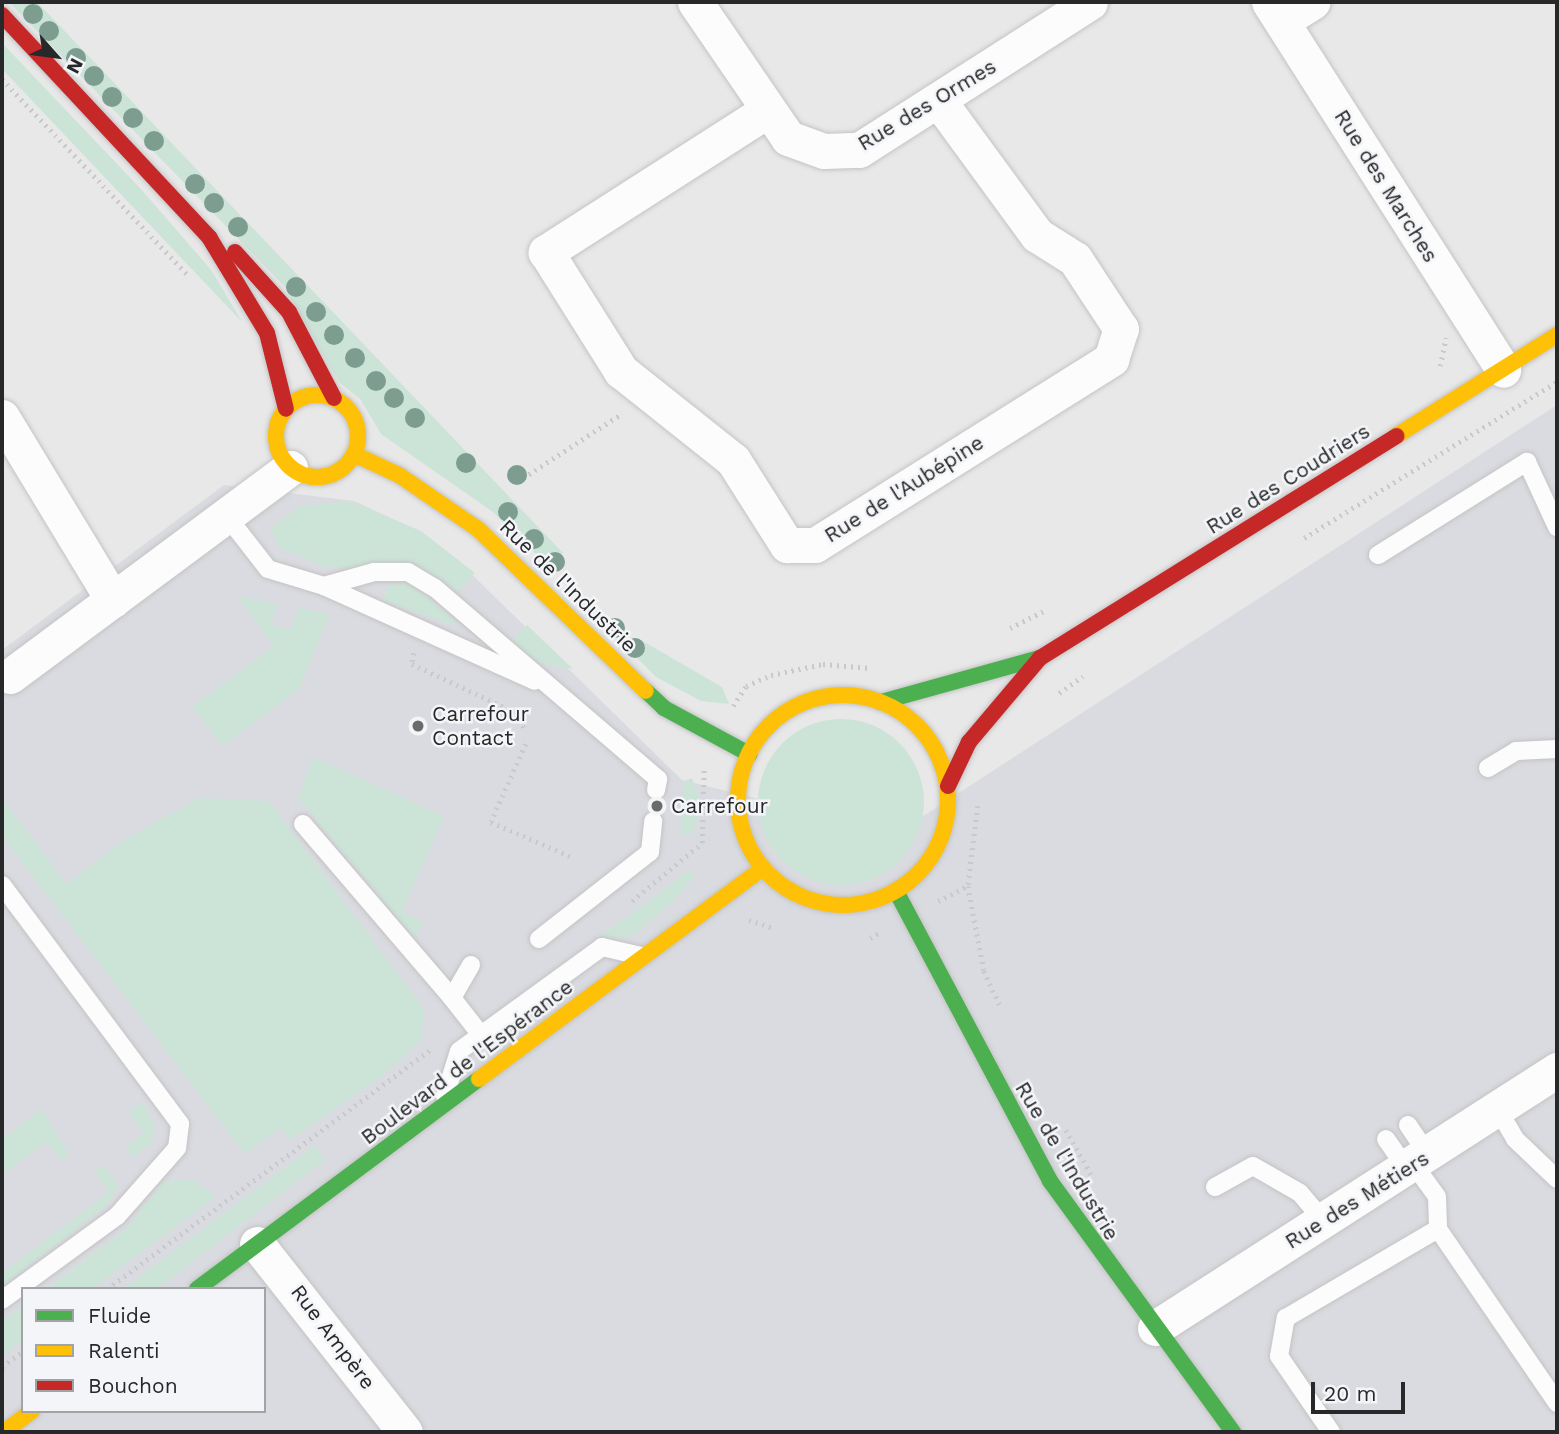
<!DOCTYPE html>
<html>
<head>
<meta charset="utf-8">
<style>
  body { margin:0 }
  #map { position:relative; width:1559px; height:1434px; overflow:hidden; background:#e8e8e9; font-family:"Work Sans",sans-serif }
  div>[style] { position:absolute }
  .built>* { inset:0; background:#dadbe0 }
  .green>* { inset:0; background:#cce4d8 }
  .round { border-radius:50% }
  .path>* { height:4.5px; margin-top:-2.25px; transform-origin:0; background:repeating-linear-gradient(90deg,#c8c9ca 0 2px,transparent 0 7px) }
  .roads { filter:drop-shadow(0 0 2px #c4c4c5) drop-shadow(0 0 2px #c4c4c5) }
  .lane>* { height:18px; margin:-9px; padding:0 9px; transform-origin:9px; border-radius:9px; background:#fcfcfc }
  .street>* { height:35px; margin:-17.5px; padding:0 17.5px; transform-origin:17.5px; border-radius:17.5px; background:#fcfcfc }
  .fast>* { height:16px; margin:-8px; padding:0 8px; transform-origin:8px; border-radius:8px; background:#4caf50 }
  .slow>* { height:16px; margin:-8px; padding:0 8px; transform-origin:8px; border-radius:8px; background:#ffc107 }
  .slow>.ring { margin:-8px; padding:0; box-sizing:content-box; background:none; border:16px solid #ffc107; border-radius:50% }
  .jam>* { height:16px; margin:-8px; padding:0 8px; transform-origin:8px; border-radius:8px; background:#c62828 }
  .trees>* { width:20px; height:20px; margin:-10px; border-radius:50%; background:#7d9d90 }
  .dots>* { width:19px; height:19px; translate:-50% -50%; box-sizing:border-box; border:4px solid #f4f5f8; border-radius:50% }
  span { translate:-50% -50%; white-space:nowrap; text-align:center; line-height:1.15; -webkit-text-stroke:5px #f4f5f8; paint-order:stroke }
  .street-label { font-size:21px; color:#272829 }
  .poi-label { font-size:21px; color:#272829 }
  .left { translate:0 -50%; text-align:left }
  .frame { position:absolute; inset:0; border:4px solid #272829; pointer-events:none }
  .legend { position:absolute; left:21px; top:1287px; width:245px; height:126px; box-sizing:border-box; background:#f4f5f8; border:2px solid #a2a3a5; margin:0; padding:9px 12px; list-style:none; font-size:21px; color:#272829 }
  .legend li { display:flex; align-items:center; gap:14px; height:35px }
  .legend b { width:35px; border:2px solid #a2a3a5 }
  .north { position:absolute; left:21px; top:21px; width:70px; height:70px; -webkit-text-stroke:5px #f4f5f8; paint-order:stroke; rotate:118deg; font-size:19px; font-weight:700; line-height:28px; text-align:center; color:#272829 }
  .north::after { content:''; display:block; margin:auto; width:24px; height:32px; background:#272829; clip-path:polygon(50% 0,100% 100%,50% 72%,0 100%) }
  .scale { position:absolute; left:1311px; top:1382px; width:94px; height:32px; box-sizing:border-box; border:4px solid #272829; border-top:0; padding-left:9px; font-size:21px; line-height:24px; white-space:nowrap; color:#272829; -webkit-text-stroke:5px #f4f5f8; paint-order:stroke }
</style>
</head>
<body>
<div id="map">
  <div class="built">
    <div style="clip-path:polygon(evenodd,1557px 405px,1557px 1432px,2px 1432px,2px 650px,224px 485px,354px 501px,417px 530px,453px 556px,682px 780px,897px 833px,1557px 405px,23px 1289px,264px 1289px,264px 1411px,23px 1411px,23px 1289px)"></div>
  </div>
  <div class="green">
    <div style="clip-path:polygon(9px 2px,37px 2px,563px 553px,549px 567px,493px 512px,381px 434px,360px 399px,339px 382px,284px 286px)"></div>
    <div style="clip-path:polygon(2px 43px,141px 189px,212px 271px,242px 322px,2px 69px)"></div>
    <div style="clip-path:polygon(350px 501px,421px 531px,475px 573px,458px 591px,410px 562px,328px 568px,278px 547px,271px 528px,300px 506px)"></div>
    <div style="clip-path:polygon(410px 583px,455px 621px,455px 626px,383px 600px,388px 585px)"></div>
    <div style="clip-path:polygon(237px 596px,277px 604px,271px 625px,291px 630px,299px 608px,330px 614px,299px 689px,223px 746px,192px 707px,274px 646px)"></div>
    <div style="clip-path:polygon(527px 625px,573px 669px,542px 664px,510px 642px)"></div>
    <div style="clip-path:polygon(641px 640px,722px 687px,729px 704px,701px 701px,656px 677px,630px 651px)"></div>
    <div class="round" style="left:758px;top:719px;width:166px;height:166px"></div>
    <div style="clip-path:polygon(313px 757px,444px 816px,402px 911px,423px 923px,415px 939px,298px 798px)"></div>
    <div style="clip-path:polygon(692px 778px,699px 799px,696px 825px,692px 833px,680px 835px,684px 781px)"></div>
    <div style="clip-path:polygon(2px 798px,67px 884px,122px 841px,199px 798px,269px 801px,424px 1009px,421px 1040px,381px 1077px,290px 1140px,280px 1128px,245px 1154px,2px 836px)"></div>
    <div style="clip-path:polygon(690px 870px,695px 875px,674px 901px,632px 936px,598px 938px)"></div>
    <div style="clip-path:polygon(143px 1101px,154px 1126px,151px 1144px,132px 1157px,125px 1148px,144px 1133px,128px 1113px)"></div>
    <div style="clip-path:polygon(42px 1109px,69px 1155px,62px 1160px,47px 1141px,2px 1175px,2px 1139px)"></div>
    <div style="clip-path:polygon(315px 1145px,325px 1160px,157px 1289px,123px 1289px)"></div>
    <div style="clip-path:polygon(103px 1165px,119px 1186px,106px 1206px,2px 1286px,2px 1273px,109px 1192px,95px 1171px)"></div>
    <div style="clip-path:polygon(194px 1180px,215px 1197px,92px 1289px,46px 1289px,127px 1228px,164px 1181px)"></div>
    <div style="clip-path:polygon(23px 1306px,23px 1340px,2px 1356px,2px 1322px)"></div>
  </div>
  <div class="path">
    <div style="left:2px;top:79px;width:272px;rotate:46.5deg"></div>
    <div style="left:1440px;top:366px;width:29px;rotate:-78deg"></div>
    <div style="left:517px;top:482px;width:126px;rotate:-33.1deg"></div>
    <div style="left:1304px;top:538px;width:297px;rotate:-31.7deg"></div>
    <div style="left:1010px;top:628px;width:40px;rotate:-26.6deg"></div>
    <div style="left:414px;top:653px;width:11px;rotate:100deg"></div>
    <div style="left:412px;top:664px;width:116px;rotate:25deg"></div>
    <div style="left:517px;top:713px;width:17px;rotate:65deg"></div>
    <div style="left:1059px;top:693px;width:29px;rotate:-35deg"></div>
    <div style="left:733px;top:706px;width:24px;rotate:-57deg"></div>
    <div style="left:746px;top:686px;width:27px;rotate:-24deg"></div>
    <div style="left:771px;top:675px;width:53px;rotate:-11.9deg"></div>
    <div style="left:823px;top:664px;width:47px;rotate:4.9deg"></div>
    <div style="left:526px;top:744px;width:85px;rotate:114.2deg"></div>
    <div style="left:491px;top:822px;width:90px;rotate:23.4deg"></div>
    <div style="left:978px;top:806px;width:81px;rotate:97.1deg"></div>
    <div style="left:968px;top:886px;width:86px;rotate:79.3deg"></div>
    <div style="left:984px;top:971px;width:41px;rotate:65.3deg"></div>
    <div style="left:632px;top:901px;width:91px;rotate:-39.6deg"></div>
    <div style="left:702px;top:843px;width:75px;rotate:-88.5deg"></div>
    <div style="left:938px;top:901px;width:34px;rotate:-27deg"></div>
    <div style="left:749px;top:920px;width:26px;rotate:18deg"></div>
    <div style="left:870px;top:938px;width:13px;rotate:-29deg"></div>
    <div style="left:1066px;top:1130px;width:51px;rotate:60.4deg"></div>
    <div style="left:107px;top:1289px;width:405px;rotate:-36.5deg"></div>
    <div style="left:2px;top:1367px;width:26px;rotate:-37deg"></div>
  </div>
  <div class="roads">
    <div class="lane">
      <div style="left:226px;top:515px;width:68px;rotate:52.1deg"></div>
      <div style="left:268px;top:569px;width:59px;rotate:16.9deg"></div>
      <div style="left:324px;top:586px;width:231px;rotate:24.2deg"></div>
      <div style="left:1378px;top:555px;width:176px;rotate:-32deg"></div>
      <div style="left:1527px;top:462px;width:72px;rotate:65.2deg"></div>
      <div style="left:324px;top:586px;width:52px;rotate:-15.6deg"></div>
      <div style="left:374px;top:572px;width:34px"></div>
      <div style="left:408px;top:572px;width:31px;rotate:31deg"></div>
      <div style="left:435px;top:588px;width:294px;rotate:40.6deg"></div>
      <div style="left:658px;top:779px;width:11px;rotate:100deg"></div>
      <div style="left:1488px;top:768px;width:33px;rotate:-31deg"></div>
      <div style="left:1516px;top:751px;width:41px;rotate:-2.8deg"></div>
      <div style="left:303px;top:824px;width:229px;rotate:49.4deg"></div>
      <div style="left:2px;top:885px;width:298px;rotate:53.3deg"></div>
      <div style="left:180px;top:1124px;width:24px;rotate:97deg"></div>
      <div style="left:177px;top:1148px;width:91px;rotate:131.4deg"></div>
      <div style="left:117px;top:1216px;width:142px;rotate:143.9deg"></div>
      <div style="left:539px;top:939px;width:141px;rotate:-38.1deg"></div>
      <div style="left:650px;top:852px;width:31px;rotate:-84deg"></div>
      <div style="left:471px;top:965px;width:38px;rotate:120deg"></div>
      <div style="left:452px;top:998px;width:47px;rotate:51.9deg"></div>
      <div style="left:445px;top:1096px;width:47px;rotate:-72.7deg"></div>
      <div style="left:459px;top:1051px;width:177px;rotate:-36deg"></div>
      <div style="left:602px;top:947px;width:39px;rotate:13deg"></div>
      <div style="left:1499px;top:1111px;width:32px;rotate:60deg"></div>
      <div style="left:1515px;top:1139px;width:58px;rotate:43.6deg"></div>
      <div style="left:1408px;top:1125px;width:36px;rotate:56deg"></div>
      <div style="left:1386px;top:1139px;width:37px;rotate:55deg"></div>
      <div style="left:1414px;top:1165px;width:39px;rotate:54deg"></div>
      <div style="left:1437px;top:1197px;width:32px;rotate:88deg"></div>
      <div style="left:1215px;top:1187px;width:43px;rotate:-28.9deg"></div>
      <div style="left:1253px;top:1166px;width:54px;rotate:29.9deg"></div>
      <div style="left:1300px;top:1193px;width:38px;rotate:50deg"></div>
      <div style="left:1331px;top:1432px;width:92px;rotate:-124.4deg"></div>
      <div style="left:1279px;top:1356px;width:39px;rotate:-80deg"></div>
      <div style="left:1286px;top:1318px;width:176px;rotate:-30.4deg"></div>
      <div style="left:1438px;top:1229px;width:211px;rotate:55.6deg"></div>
    </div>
    <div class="street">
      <div style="left:695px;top:2px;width:165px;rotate:55.6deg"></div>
      <div style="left:788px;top:138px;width:38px;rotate:20deg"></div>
      <div style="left:824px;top:151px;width:35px;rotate:-2deg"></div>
      <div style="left:859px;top:150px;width:274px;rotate:-32.6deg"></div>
      <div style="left:1269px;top:2px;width:436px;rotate:57.5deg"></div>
      <div style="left:1282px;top:21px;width:36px;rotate:-32deg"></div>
      <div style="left:768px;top:110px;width:264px;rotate:147.4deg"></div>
      <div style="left:546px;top:252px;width:141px;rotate:57.8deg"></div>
      <div style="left:621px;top:371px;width:143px;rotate:38.5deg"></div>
      <div style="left:733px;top:460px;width:101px;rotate:57.6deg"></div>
      <div style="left:787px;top:545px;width:28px"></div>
      <div style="left:815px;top:545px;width:350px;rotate:-32.1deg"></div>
      <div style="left:1111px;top:359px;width:32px;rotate:-72deg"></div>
      <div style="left:1121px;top:329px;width:84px;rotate:-123.3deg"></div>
      <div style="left:1075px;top:259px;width:45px;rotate:-147.7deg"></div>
      <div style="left:1037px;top:235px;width:166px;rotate:-126.2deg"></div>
      <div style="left:2px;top:417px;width:214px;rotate:58.8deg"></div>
      <div style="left:10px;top:676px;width:349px;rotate:-36.6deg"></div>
      <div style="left:257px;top:1244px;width:239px;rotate:51.8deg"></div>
      <div style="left:1155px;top:1328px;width:478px;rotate:-32.7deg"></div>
    </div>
    <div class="fast">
      <div style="left:646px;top:691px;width:25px;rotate:43deg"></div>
      <div style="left:664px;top:708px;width:97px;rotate:28.4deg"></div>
      <div style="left:881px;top:702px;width:165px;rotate:-15.5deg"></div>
      <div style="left:896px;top:891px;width:328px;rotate:62deg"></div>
      <div style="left:1050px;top:1181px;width:311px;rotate:53.9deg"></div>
      <div style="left:197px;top:1289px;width:352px;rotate:-36.7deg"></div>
    </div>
    <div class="slow">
      <div class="ring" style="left:276px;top:395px;width:66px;height:66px"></div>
      <div style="left:1396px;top:436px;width:190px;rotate:-32.1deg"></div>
      <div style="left:354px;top:454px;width:50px;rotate:25deg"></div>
      <div style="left:399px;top:475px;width:96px;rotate:34.4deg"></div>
      <div style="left:478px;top:529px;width:233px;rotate:44deg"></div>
      <div class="ring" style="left:738px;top:695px;width:194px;height:194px"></div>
      <div style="left:479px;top:1079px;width:354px;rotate:-36.6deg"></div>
      <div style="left:4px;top:1432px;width:35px;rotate:-37deg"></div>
    </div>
    <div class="jam">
      <div style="left:2px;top:15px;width:304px;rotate:47deg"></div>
      <div style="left:209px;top:237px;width:112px;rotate:58.9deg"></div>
      <div style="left:267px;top:333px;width:78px;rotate:76deg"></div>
      <div style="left:235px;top:252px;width:81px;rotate:48deg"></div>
      <div style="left:289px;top:312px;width:97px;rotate:62.4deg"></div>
      <div style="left:948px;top:786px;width:49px;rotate:-64.5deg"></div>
      <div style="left:969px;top:742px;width:110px;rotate:-49.8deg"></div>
      <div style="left:1040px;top:658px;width:420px;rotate:-31.9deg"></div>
    </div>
  </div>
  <div class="trees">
    <div style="left:33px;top:14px"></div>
    <div style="left:49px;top:31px"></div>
    <div style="left:76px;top:58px"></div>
    <div style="left:94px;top:76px"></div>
    <div style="left:112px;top:97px"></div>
    <div style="left:133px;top:118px"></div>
    <div style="left:154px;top:141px"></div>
    <div style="left:195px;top:184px"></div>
    <div style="left:214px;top:203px"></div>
    <div style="left:238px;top:227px"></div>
    <div style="left:296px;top:287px"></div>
    <div style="left:316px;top:312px"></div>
    <div style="left:334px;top:335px"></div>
    <div style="left:355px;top:358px"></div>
    <div style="left:376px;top:381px"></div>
    <div style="left:394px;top:398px"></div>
    <div style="left:415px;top:418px"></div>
    <div style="left:466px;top:463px"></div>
    <div style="left:517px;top:475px"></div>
    <div style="left:508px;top:512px"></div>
    <div style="left:534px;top:539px"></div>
    <div style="left:555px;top:562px"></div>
    <div style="left:615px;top:628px"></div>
    <div style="left:635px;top:648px"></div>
  </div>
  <div class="dots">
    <div style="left:418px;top:726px;background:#6b6b6c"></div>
    <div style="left:657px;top:806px;background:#6b6b6c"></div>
  </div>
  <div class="street-label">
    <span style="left:927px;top:105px;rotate:-31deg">Rue des Ormes</span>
    <span style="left:1386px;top:186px;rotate:58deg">Rue des Marches</span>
    <span style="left:1288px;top:479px;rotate:-32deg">Rue des Coudriers</span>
    <span style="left:904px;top:489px;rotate:-32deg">Rue de l'Aubépine</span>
    <span style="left:568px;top:586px;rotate:44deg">Rue de l'Industrie</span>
    <span style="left:467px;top:1062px;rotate:-37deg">Boulevard de l'Espérance</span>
    <span style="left:1067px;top:1161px;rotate:59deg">Rue de l'Industrie</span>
    <span style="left:1357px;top:1200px;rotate:-32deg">Rue des Métiers</span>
    <span style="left:333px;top:1337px;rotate:53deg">Rue Ampère</span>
  </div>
  <div class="poi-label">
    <span class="left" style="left:432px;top:726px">Carrefour<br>Contact</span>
    <span class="left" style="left:671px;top:806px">Carrefour</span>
  </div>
  <div class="frame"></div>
  <ul class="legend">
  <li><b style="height:9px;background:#4caf50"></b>Fluide</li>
  <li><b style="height:9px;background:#ffc107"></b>Ralenti</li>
  <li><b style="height:9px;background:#c62828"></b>Bouchon</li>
  </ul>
  <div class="north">N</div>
  <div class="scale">20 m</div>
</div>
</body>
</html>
